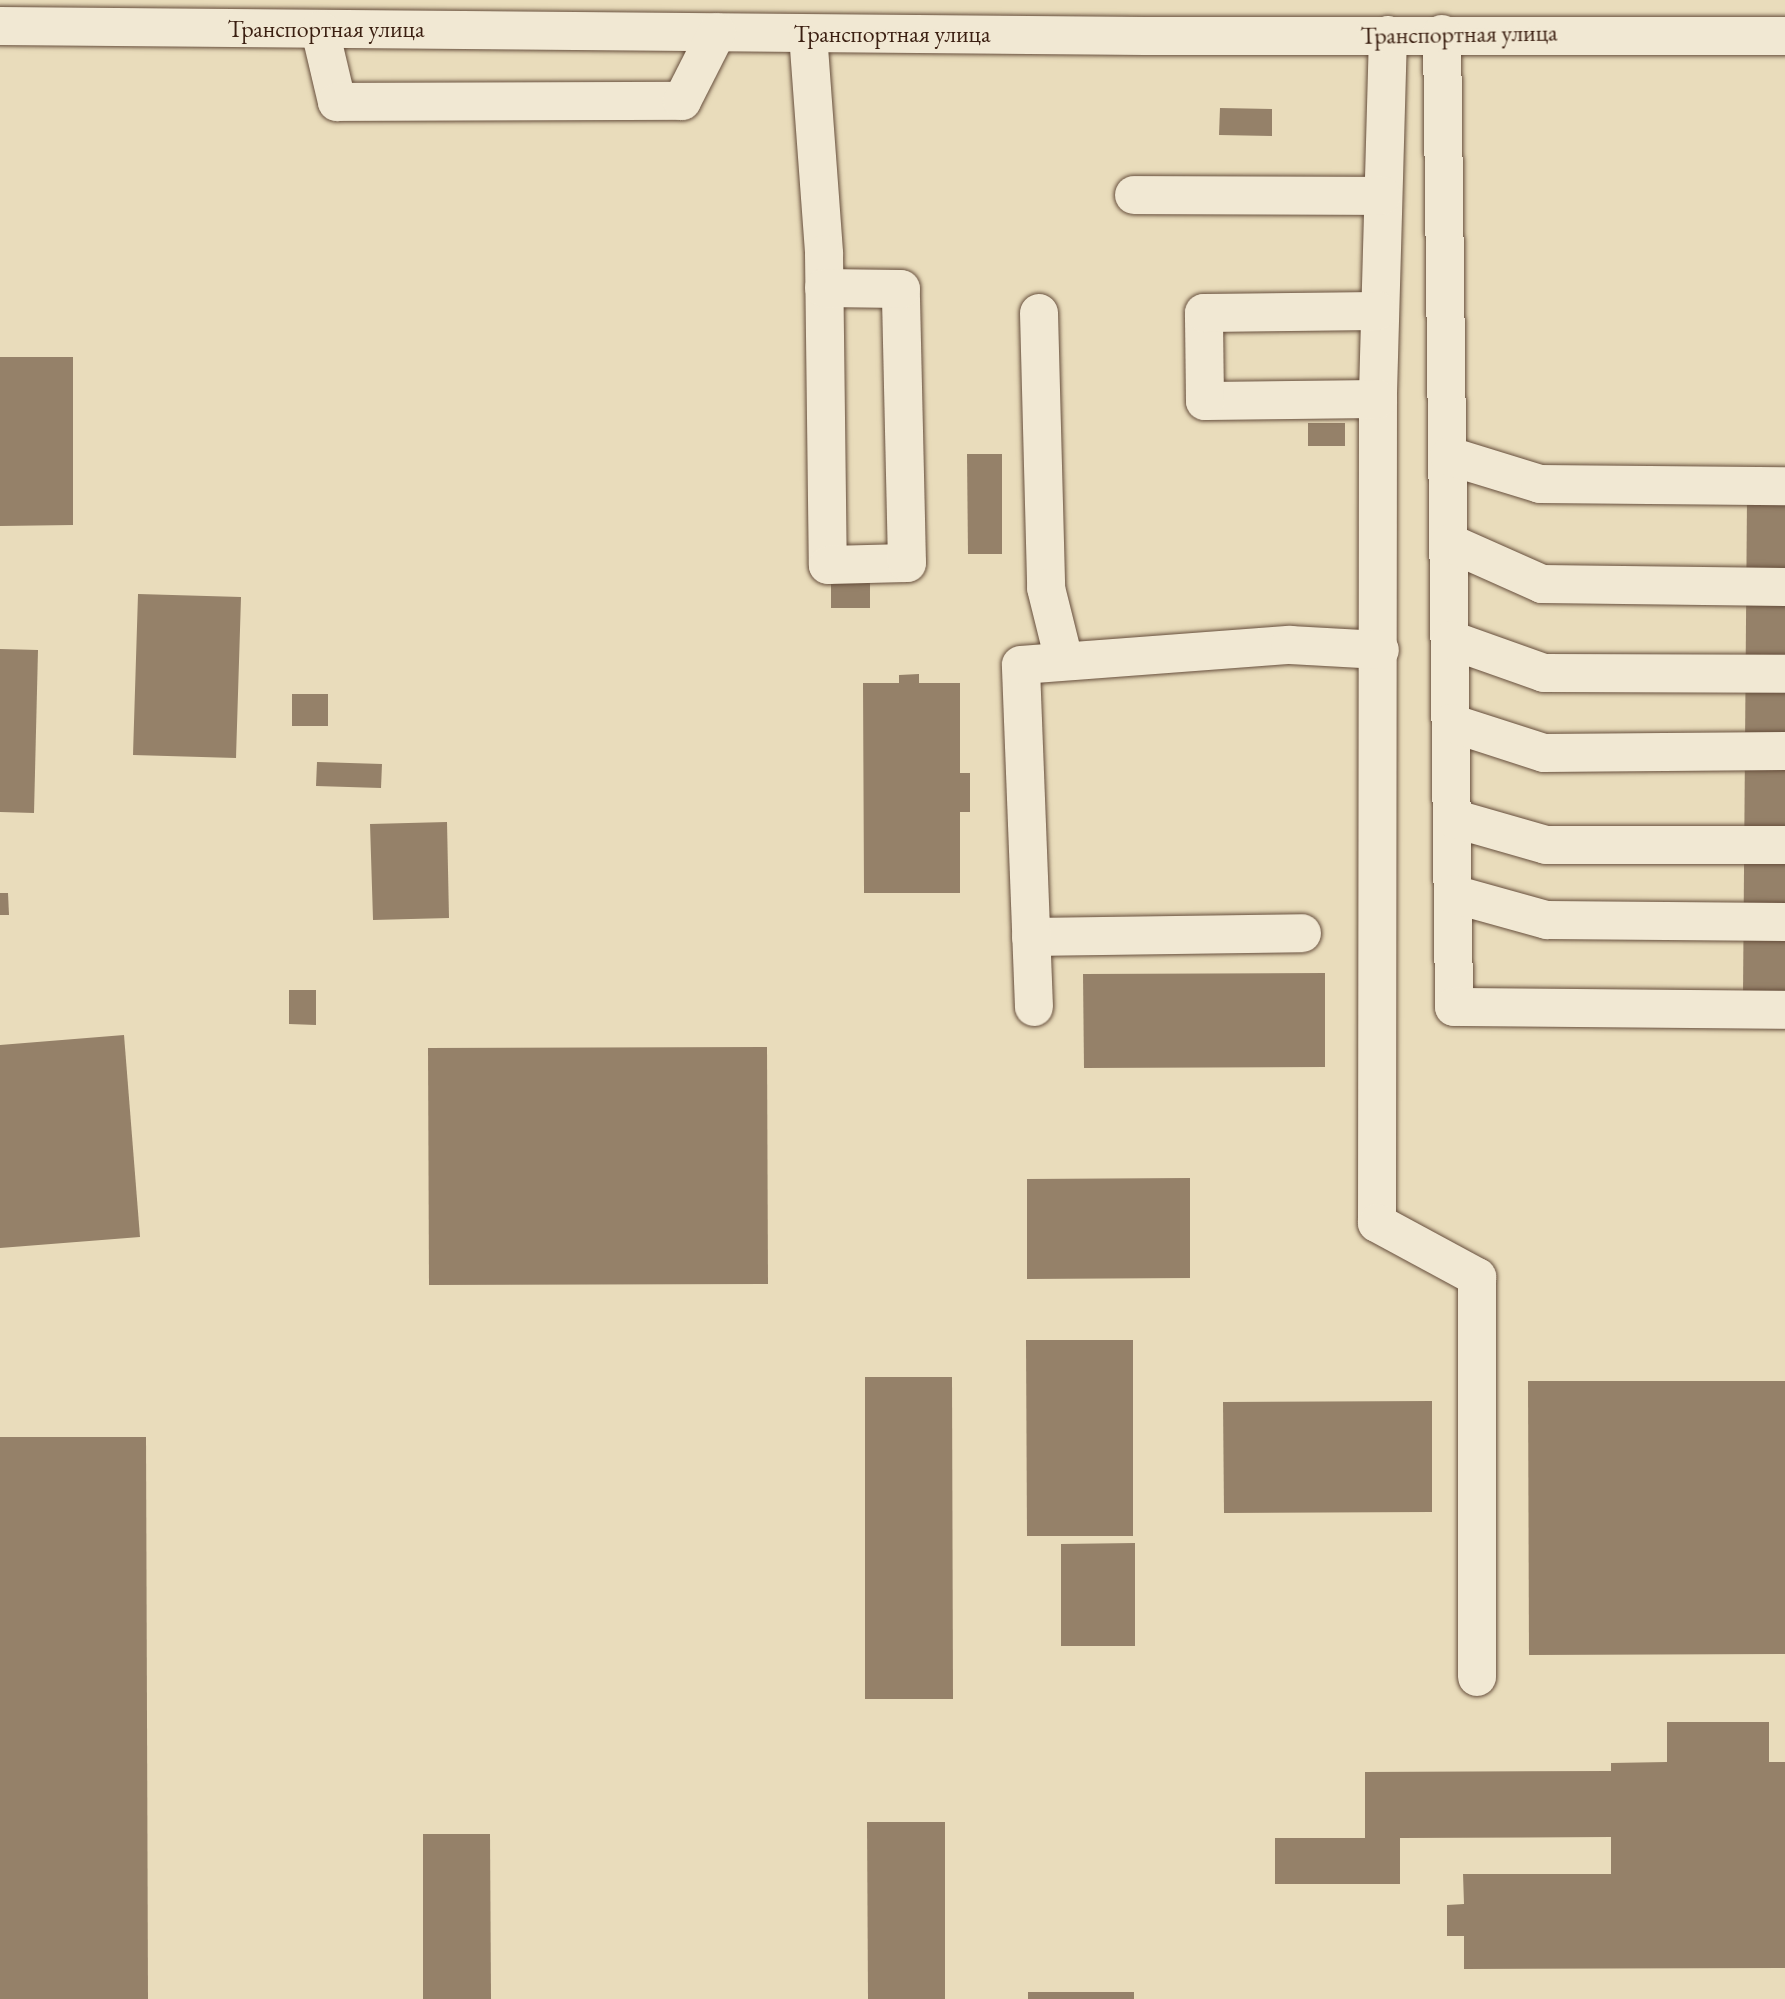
<!DOCTYPE html>
<html>
<head>
<meta charset="utf-8">
<style>
  body { margin:0 }
  #map { position:relative; width:1785px; height:1999px; overflow:hidden; background:#e9dcbb; font-family:"EB Garamond",serif }
  div>[style] { position:absolute }
  .building>* { inset:0; background:#958169 }
  .roads { filter:drop-shadow(0 0 2px #664e3c) drop-shadow(0 0 2px #664e3c) }
  .minor>* { height:38px; margin:-19px; padding:0 19px; transform-origin:19px; border-radius:19px; background:#f1e8d3 }
  span { translate:-50% -50%; white-space:nowrap; text-align:center; line-height:1.15; -webkit-text-stroke:6px #f1e8d3; paint-order:stroke }
  .street-label { font-size:24px; color:#3b1f11 }
</style>
</head>
<body>
<div id="map">
  <div class="building">
    <div style="clip-path:polygon(1220px 108px,1272px 109px,1272px 136px,1219px 135px)"></div>
    <div style="clip-path:polygon(0 357px,73px 357px,73px 525px,0 526px)"></div>
    <div style="clip-path:polygon(1308px 423px,1345px 423px,1345px 446px,1308px 446px)"></div>
    <div style="clip-path:polygon(967px 454px,1002px 454px,1002px 554px,968px 554px)"></div>
    <div style="clip-path:polygon(1747px 499px,1785px 499px,1785px 995px,1743px 995px)"></div>
    <div style="clip-path:polygon(831px 582px,870px 582px,870px 608px,831px 608px)"></div>
    <div style="clip-path:polygon(138px 594px,241px 597px,236px 758px,133px 755px)"></div>
    <div style="clip-path:polygon(0 649px,38px 650px,34px 813px,0 812px)"></div>
    <div style="clip-path:polygon(919px 674px,919px 683px,960px 683px,960px 773px,970px 773px,970px 812px,960px 812px,960px 893px,864px 893px,863px 683px,899px 683px,899px 675px)"></div>
    <div style="clip-path:polygon(292px 694px,328px 694px,328px 726px,292px 726px)"></div>
    <div style="clip-path:polygon(317px 762px,382px 764px,381px 788px,316px 786px)"></div>
    <div style="clip-path:polygon(447px 822px,449px 918px,373px 920px,370px 824px)"></div>
    <div style="clip-path:polygon(0 893px,8px 893px,9px 915px,0 915px)"></div>
    <div style="clip-path:polygon(1325px 973px,1325px 1067px,1084px 1068px,1083px 974px)"></div>
    <div style="clip-path:polygon(289px 990px,316px 990px,316px 1025px,289px 1024px)"></div>
    <div style="clip-path:polygon(124px 1035px,140px 1237px,0 1248px,0 1045px)"></div>
    <div style="clip-path:polygon(767px 1047px,768px 1284px,429px 1285px,428px 1048px)"></div>
    <div style="clip-path:polygon(1190px 1178px,1190px 1278px,1027px 1279px,1027px 1179px)"></div>
    <div style="clip-path:polygon(1026px 1340px,1133px 1340px,1133px 1536px,1027px 1536px)"></div>
    <div style="clip-path:polygon(865px 1377px,952px 1377px,953px 1699px,865px 1699px)"></div>
    <div style="clip-path:polygon(1528px 1381px,1785px 1381px,1785px 1654px,1529px 1655px)"></div>
    <div style="clip-path:polygon(1432px 1401px,1432px 1512px,1224px 1513px,1223px 1402px)"></div>
    <div style="clip-path:polygon(0 1437px,146px 1437px,148px 1999px,0 1999px)"></div>
    <div style="clip-path:polygon(1135px 1543px,1135px 1646px,1061px 1646px,1061px 1544px)"></div>
    <div style="clip-path:polygon(1667px 1722px,1769px 1722px,1769px 1762px,1785px 1762px,1785px 1968px,1464px 1969px,1464px 1936px,1447px 1936px,1447px 1905px,1464px 1904px,1463px 1874px,1611px 1874px,1611px 1837px,1400px 1838px,1400px 1884px,1275px 1884px,1275px 1838px,1365px 1838px,1365px 1772px,1611px 1771px,1611px 1763px,1667px 1762px)"></div>
    <div style="clip-path:polygon(867px 1822px,945px 1822px,945px 1999px,868px 1999px)"></div>
    <div style="clip-path:polygon(423px 1834px,490px 1834px,491px 1999px,423px 1999px)"></div>
    <div style="clip-path:polygon(1028px 1992px,1134px 1992px,1134px 1999px,1028px 1999px)"></div>
  </div>
  <div class="roads">
    <div class="minor">
      <div style="left:0;top:26px;width:1145px;rotate:0.5deg"></div>
      <div style="left:1145px;top:36px;width:640px"></div>
      <div style="left:320px;top:30px;width:74px;rotate:76.7deg"></div>
      <div style="left:337px;top:102px;width:345px;rotate:-0.2deg"></div>
      <div style="left:682px;top:101px;width:77px;rotate:-63.1deg"></div>
      <div style="left:808px;top:34px;width:221px;rotate:85.8deg"></div>
      <div style="left:824px;top:254px;width:311px;rotate:89.3deg"></div>
      <div style="left:828px;top:565px;width:79px;rotate:-1.5deg"></div>
      <div style="left:907px;top:563px;width:274px;rotate:-91.3deg"></div>
      <div style="left:901px;top:289px;width:77px;rotate:-179.3deg"></div>
      <div style="left:1442px;top:34px;width:973px;rotate:89.29deg"></div>
      <div style="left:1454px;top:1007px;width:331px;rotate:0.5deg"></div>
      <div style="left:1388px;top:35px;width:364px;rotate:91.6deg"></div>
      <div style="left:1378px;top:399px;width:824px;rotate:90.07deg"></div>
      <div style="left:1377px;top:1223px;width:114px;rotate:28.4deg"></div>
      <div style="left:1477px;top:1277px;width:400px;rotate:90deg"></div>
      <div style="left:1134px;top:195px;width:248px;rotate:0.2deg"></div>
      <div style="left:1039px;top:313px;width:275px;rotate:88.5deg"></div>
      <div style="left:1046px;top:588px;width:74px;rotate:76deg"></div>
      <div style="left:1378px;top:399px;width:173px;rotate:179.3deg"></div>
      <div style="left:1205px;top:401px;width:88px;rotate:-90.7deg"></div>
      <div style="left:1204px;top:313px;width:174px;rotate:-0.7deg"></div>
      <div style="left:1449px;top:456px;width:95px;rotate:17.1deg"></div>
      <div style="left:1540px;top:484px;width:245px;rotate:0.5deg"></div>
      <div style="left:1450px;top:543px;width:101px;rotate:24deg"></div>
      <div style="left:1542px;top:584px;width:243px;rotate:0.7deg"></div>
      <div style="left:1451px;top:640px;width:99px;rotate:19.5deg"></div>
      <div style="left:1544px;top:673px;width:241px;rotate:0.2deg"></div>
      <div style="left:1451px;top:723px;width:98px;rotate:17.9deg"></div>
      <div style="left:1544px;top:753px;width:241px;rotate:-0.5deg"></div>
      <div style="left:1452px;top:818px;width:98px;rotate:16deg"></div>
      <div style="left:1546px;top:845px;width:239px"></div>
      <div style="left:1453px;top:894px;width:98px;rotate:15.5deg"></div>
      <div style="left:1547px;top:920px;width:238px;rotate:0.5deg"></div>
      <div style="left:1031px;top:937px;width:271px;rotate:-0.8deg"></div>
      <div style="left:1034px;top:1007px;width:342px;rotate:-92.2deg"></div>
      <div style="left:1021px;top:665px;width:270px;rotate:-4.3deg"></div>
      <div style="left:1290px;top:645px;width:90px;rotate:3.2deg"></div>
    </div>
  </div>
  <div class="street-label">
    <span style="left:326px;top:29px">Транспортная улица</span>
    <span style="left:892px;top:34px">Транспортная улица</span>
    <span style="left:1459px;top:34px;rotate:-1deg">Транспортная улица</span>
  </div>
</div>
</body>
</html>
